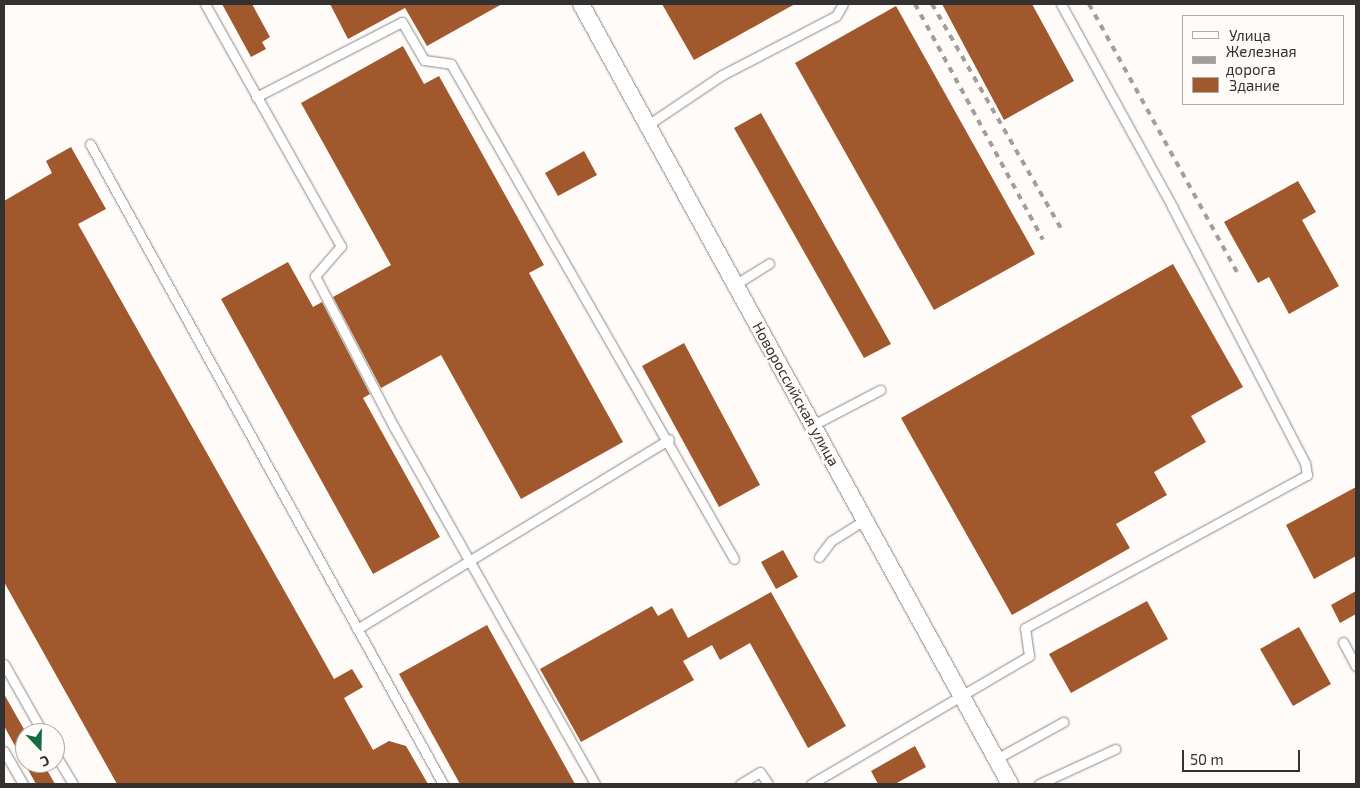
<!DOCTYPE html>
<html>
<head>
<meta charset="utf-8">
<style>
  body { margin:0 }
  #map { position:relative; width:1360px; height:788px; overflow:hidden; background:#fefbf8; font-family:"Exo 2",sans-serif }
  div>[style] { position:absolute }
  .building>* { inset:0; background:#a0582c }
  .roads { filter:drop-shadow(0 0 1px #8b8785) drop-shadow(0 0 1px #8b8785) }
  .lane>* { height:9px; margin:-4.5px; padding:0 4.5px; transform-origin:4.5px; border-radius:4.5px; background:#fff }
  .street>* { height:16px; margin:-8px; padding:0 8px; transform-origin:8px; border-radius:8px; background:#fff }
  .rail>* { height:4px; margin-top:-2px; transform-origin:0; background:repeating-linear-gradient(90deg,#a19e9c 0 6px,transparent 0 12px) }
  span { translate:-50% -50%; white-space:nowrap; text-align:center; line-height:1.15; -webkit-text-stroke:5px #fefbf8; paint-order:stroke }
  .street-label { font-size:15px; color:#343231 }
  .frame { position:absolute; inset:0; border:5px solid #343231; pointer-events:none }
  .legend { position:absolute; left:1182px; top:15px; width:162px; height:90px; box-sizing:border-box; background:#fefbf8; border:1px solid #adaba8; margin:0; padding:6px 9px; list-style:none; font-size:15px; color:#343231 }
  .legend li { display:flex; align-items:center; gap:10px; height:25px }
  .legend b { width:25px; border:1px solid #adaba8 }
  .north { position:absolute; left:15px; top:723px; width:50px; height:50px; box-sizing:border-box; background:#fefbf8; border:1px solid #adaba8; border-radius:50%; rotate:159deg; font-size:14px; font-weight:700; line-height:20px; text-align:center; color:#343231 }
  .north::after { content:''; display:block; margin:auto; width:18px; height:22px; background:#146d40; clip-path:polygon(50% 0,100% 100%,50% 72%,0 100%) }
  .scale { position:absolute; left:1182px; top:750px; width:118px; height:22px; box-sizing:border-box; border:2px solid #343231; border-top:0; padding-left:6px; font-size:15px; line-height:18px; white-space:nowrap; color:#343231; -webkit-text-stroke:4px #fefbf8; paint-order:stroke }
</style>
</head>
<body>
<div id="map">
  <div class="building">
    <div style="clip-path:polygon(222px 4px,252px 4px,270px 37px,262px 42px,266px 49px,251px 57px)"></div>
    <div style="clip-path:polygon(330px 4px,502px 4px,427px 46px,405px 8px,348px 39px)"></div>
    <div style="clip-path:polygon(662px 4px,795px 4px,694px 60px)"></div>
    <div style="clip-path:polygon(942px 4px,1032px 4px,1074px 81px,1004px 120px)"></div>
    <div style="clip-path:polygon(896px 6px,1035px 254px,934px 310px,795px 63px)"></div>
    <div style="clip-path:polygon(403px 46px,424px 84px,439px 76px,544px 265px,529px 273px,623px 442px,521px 499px,441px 355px,381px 388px,333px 297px,391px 265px,301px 103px)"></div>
    <div style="clip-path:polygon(761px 113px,891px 344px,864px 358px,734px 128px)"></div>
    <div style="clip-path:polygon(71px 147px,106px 209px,78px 224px,334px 679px,352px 669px,363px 687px,344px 698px,373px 750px,389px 741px,406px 746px,428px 784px,117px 784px,4px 582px,4px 201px,52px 173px,46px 161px)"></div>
    <div style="clip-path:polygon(584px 151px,597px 175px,558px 196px,545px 173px)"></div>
    <div style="clip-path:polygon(1298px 181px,1316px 212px,1302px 220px,1339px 286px,1289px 314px,1269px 277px,1258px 283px,1224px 222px)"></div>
    <div style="clip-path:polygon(288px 262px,313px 307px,322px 302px,370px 394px,363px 398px,440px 537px,373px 574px,221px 299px)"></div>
    <div style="clip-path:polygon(1173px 264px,1243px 387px,1191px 416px,1206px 442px,1154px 472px,1167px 495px,1116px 524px,1130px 548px,1012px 615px,901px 418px)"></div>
    <div style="clip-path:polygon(684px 343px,760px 485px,719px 507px,642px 366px)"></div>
    <div style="clip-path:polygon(1356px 487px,1356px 556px,1314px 579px,1286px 525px)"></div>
    <div style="clip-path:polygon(783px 550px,798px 577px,776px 589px,761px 562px)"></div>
    <div style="clip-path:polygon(1356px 591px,1356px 614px,1340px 623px,1331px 605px)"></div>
    <div style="clip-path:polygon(771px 592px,846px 726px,808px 748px,750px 643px,720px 660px,712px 645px,683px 661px,694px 680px,581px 742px,540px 669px,652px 606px,658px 616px,672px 608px,688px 638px)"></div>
    <div style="clip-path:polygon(1147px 601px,1168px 639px,1071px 693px,1049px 654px)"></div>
    <div style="clip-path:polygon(487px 625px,575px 784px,460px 784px,399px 674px)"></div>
    <div style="clip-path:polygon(1299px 627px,1331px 684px,1293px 706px,1260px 649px)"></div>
    <div style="clip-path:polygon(4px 694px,25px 731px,25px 763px,43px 763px,55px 784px,36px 784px,4px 726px)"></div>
    <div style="clip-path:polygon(915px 746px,926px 767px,895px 784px,878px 784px,871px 771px)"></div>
  </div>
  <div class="roads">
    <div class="lane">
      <div style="left:205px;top:4px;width:278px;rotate:60.7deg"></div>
      <div style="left:341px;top:246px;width:40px;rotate:131deg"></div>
      <div style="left:315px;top:276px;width:170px;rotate:62.4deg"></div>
      <div style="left:394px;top:427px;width:410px;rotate:60.6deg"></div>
      <div style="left:256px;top:97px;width:164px;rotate:-27.2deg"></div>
      <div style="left:402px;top:22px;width:44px;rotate:59.9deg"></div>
      <div style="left:424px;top:60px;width:27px;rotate:8deg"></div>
      <div style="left:451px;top:64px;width:570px;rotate:60.24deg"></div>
      <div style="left:649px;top:124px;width:88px;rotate:-33.9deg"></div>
      <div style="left:722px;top:75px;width:128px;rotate:-27.4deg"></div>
      <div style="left:836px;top:16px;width:14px;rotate:-60deg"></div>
      <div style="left:90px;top:144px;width:731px;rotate:61.12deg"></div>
      <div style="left:736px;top:284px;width:39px;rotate:-32deg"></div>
      <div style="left:813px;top:425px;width:76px;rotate:-27.6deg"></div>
      <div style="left:819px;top:557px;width:20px;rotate:-53deg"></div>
      <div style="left:831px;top:541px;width:40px;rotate:-32deg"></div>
      <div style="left:357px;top:629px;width:365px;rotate:-31.3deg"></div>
      <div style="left:1343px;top:642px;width:27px;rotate:62deg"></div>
      <div style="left:4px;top:664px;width:79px;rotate:60.5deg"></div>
      <div style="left:4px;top:751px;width:38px;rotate:60deg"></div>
      <div style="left:55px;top:754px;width:35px;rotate:59deg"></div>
      <div style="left:996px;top:759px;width:77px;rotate:-28.9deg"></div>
      <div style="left:740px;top:784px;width:23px;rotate:-31deg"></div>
      <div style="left:760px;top:772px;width:14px;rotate:56deg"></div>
      <div style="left:811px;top:784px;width:253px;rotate:-30.4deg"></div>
      <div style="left:1029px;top:656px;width:28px;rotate:-98deg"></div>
      <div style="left:1025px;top:628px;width:321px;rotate:-28.5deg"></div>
      <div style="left:1307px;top:475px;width:12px;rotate:-99deg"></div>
      <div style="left:1305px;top:463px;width:289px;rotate:-117.4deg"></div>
      <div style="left:1172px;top:206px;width:230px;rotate:-118.8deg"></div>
      <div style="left:1039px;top:784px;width:84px;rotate:-24.7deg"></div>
    </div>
    <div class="street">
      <div style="left:581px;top:4px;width:890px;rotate:61.19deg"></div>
    </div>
  </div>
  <div class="rail">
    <div style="left:915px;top:4px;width:268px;rotate:61.5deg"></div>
    <div style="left:932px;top:4px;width:261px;rotate:60.1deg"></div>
    <div style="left:1089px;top:4px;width:311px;rotate:61.1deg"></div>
  </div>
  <div class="street-label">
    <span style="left:796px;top:394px;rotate:61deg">Новороссийская улица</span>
  </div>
  <div class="frame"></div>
  <ul class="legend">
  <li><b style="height:6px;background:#fff"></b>Улица</li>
  <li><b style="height:6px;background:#a19e9c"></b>Железная дорога</li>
  <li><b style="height:14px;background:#a0582c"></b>Здание</li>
  </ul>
  <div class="north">С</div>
  <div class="scale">50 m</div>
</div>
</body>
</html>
